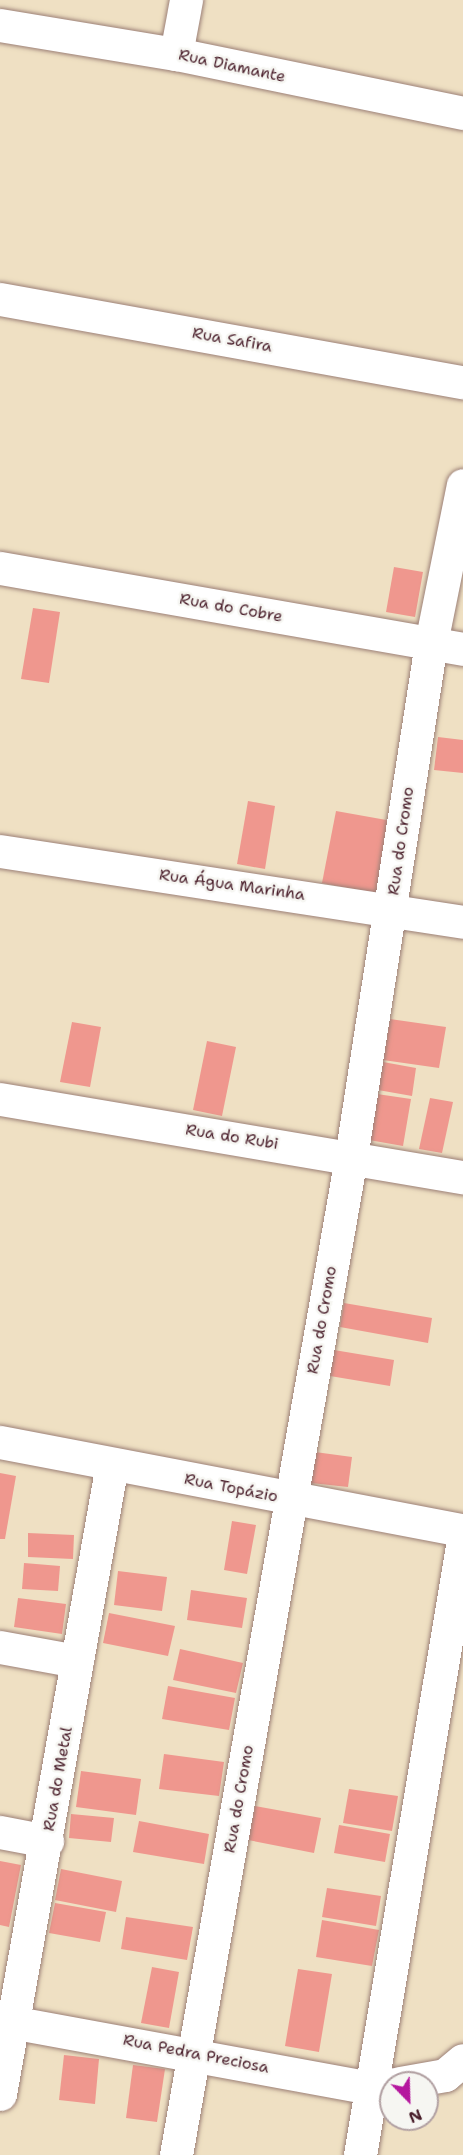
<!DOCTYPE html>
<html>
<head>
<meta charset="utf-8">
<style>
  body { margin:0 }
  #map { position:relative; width:463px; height:2155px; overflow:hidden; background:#efe0c3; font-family:"Shantell Sans",sans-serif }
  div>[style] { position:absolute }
  .building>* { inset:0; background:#ef978e }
  .roads { filter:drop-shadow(0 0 2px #9c8077) drop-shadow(0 0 2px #9c8077) }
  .minor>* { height:33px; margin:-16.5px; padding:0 16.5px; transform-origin:16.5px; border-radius:16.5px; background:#fff }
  span { translate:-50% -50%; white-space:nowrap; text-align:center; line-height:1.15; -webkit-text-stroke:5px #f6f6f2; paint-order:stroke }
  .street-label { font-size:16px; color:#4a1f2b }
  .north { position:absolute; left:379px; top:2071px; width:60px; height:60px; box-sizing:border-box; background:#f6f6f2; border:2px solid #b1a0a2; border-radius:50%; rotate:157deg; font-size:16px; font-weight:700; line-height:24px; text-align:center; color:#4a1f2b }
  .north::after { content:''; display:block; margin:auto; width:21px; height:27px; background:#b5179e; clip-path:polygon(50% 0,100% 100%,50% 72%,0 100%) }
</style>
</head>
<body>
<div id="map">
  <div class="building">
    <div style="clip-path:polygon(394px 567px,423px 572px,415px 617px,386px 612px)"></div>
    <div style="clip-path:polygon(33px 608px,60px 612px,49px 683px,21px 679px)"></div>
    <div style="clip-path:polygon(438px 737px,463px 740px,463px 773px,434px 770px)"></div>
    <div style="clip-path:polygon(248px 801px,275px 806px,265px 869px,237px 864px)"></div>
    <div style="clip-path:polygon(336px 811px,392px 821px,378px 894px,322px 883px)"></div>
    <div style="clip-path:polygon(390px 1019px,446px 1027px,439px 1068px,383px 1060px)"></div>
    <div style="clip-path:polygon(72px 1022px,101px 1027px,90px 1087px,60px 1082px)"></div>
    <div style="clip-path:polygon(207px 1041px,236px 1047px,222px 1116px,193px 1110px)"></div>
    <div style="clip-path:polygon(383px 1062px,416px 1068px,412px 1096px,378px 1090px)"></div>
    <div style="clip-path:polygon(377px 1094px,411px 1099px,403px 1146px,369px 1140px)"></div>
    <div style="clip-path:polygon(430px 1098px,453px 1102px,442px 1153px,419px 1149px)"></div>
    <div style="clip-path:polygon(344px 1303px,432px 1318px,428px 1343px,340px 1327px)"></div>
    <div style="clip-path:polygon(334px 1350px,394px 1360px,390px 1386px,330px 1376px)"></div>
    <div style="clip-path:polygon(315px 1452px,352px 1457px,348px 1487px,311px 1483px)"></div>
    <div style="clip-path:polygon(0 1473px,16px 1476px,5px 1539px,0 1539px)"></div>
    <div style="clip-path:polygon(232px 1521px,256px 1525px,247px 1574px,224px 1570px)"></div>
    <div style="clip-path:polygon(28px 1533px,74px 1535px,73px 1559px,28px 1557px)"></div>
    <div style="clip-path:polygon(24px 1563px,60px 1566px,58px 1591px,22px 1589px)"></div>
    <div style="clip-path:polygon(118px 1571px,167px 1577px,162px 1611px,114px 1605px)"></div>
    <div style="clip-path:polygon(191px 1590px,247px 1598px,242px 1628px,187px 1620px)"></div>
    <div style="clip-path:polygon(18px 1598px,66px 1604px,62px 1634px,14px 1627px)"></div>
    <div style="clip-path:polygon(109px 1613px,175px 1626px,168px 1656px,103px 1643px)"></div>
    <div style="clip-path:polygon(180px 1649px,243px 1663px,236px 1693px,173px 1680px)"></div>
    <div style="clip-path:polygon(168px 1686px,235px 1698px,229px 1730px,162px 1719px)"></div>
    <div style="clip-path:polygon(164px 1754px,224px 1762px,219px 1796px,159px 1789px)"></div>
    <div style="clip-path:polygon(81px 1771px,141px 1779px,136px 1815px,76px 1807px)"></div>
    <div style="clip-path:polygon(349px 1789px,398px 1796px,392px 1831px,343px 1823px)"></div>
    <div style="clip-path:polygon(255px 1806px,321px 1818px,314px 1853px,248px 1840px)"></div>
    <div style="clip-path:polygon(71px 1814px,114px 1818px,111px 1842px,69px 1838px)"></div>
    <div style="clip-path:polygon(139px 1821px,209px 1834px,204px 1864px,133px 1852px)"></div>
    <div style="clip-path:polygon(339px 1825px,390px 1834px,385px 1862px,334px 1853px)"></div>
    <div style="clip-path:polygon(0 1861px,21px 1865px,9px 1927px,0 1925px)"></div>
    <div style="clip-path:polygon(61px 1869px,122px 1881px,116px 1912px,55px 1900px)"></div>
    <div style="clip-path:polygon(327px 1888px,381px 1896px,376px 1926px,322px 1917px)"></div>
    <div style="clip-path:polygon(55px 1903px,106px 1912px,100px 1942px,49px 1933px)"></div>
    <div style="clip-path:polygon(126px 1917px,193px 1927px,187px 1960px,121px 1949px)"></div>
    <div style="clip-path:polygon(322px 1920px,379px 1930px,372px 1966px,316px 1957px)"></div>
    <div style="clip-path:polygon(152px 1967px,179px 1972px,169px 2028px,141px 2023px)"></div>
    <div style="clip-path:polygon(298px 1969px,332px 1974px,319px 2052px,285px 2046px)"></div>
    <div style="clip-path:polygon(64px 2055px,99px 2059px,95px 2104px,59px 2100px)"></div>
    <div style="clip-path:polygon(133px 2065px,165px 2069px,157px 2122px,126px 2118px)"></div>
  </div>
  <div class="roads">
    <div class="minor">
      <div style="left:0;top:25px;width:178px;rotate:9.4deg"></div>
      <div style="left:176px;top:54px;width:293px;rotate:11.6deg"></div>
      <div style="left:176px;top:54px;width:55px;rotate:-79.5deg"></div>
      <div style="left:0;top:299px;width:470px;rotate:10.2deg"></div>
      <div style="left:0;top:568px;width:470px;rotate:9.9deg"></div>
      <div style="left:0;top:851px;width:468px;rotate:8.7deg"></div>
      <div style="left:0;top:1099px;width:470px;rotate:9.6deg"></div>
      <div style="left:0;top:1442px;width:471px;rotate:10.8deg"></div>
      <div style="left:0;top:1647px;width:78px;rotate:10.3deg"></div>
      <div style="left:0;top:1832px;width:48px;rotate:10.8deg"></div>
      <div style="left:0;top:2020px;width:377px;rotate:10.4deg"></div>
      <div style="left:371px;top:2088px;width:20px;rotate:-11deg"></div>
      <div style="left:400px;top:2083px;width:46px;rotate:-10.1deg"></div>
      <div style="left:445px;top:2075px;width:23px;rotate:-40deg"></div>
      <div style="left:0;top:2094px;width:640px;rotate:-79.92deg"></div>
      <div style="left:176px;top:2155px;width:1013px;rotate:-80.05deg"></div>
      <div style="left:351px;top:1157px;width:520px;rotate:-81.15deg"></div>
      <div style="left:431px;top:643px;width:161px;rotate:-78.6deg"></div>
      <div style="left:360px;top:2155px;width:624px;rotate:-80.49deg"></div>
    </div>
  </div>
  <div class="street-label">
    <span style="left:232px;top:66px;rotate:12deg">Rua Diamante</span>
    <span style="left:232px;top:340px;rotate:10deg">Rua Safira</span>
    <span style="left:231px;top:608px;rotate:10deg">Rua do Cobre</span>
    <span style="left:401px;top:841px;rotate:-82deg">Rua do Cromo</span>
    <span style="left:232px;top:885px;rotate:8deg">Rua Água Marinha</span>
    <span style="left:232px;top:1137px;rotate:9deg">Rua do Rubi</span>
    <span style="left:322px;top:1320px;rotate:-80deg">Rua do Cromo</span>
    <span style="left:231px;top:1488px;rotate:11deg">Rua Topázio</span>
    <span style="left:58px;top:1779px;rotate:-80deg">Rua do Metal</span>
    <span style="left:239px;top:1799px;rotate:-80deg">Rua do Cromo</span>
    <span style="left:196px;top:2054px;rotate:11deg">Rua Pedra Preciosa</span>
  </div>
  <div class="north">N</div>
</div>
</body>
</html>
